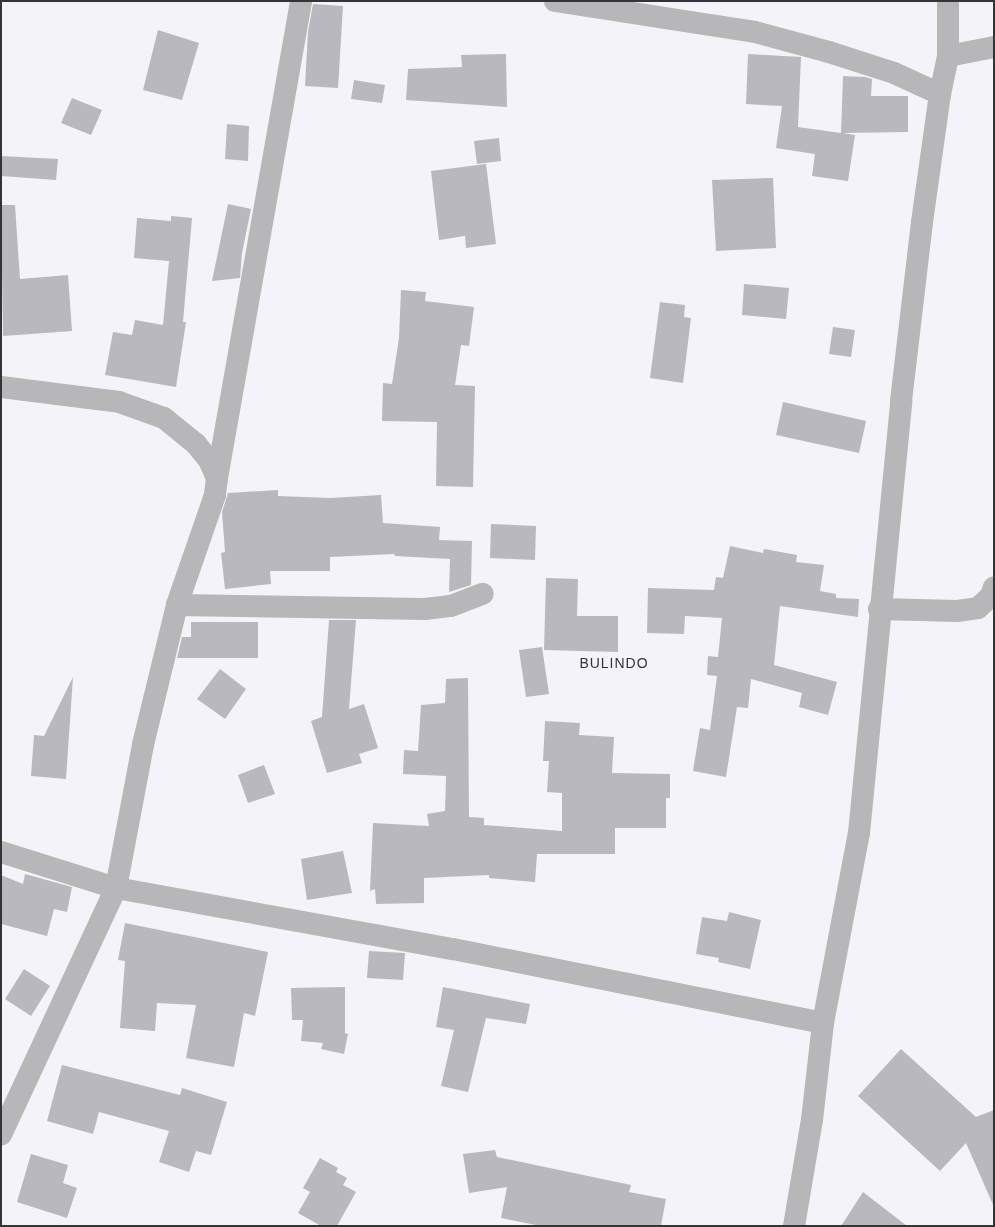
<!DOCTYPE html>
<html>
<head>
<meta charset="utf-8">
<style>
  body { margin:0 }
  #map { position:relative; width:995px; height:1227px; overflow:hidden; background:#f3f3f9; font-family:Helvetica,sans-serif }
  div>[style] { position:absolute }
  .building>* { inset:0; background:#b8b8be }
  .street>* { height:22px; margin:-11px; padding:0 11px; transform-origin:11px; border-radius:11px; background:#b7b7b9 }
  span { translate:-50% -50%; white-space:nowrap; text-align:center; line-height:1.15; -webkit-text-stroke:4px #f3f3f9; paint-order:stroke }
  .quarter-label { font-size:14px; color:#343436; letter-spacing:1px }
  .frame { position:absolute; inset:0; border:2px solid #343436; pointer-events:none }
</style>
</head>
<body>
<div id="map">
  <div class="building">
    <div style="clip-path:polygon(313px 4px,343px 6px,338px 88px,305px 86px,308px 32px)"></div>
    <div style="clip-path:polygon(158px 30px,199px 43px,182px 100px,143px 90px)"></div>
    <div style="clip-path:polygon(506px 54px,507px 107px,406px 100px,408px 69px,462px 67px,461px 55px)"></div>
    <div style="clip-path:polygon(748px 54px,801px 57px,798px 127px,841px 133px,843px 76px,865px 77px,872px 79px,871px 96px,908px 96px,908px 132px,843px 133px,855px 135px,848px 181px,812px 176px,815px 154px,776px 148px,782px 106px,746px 104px)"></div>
    <div style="clip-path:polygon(354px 80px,385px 85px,382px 103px,351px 99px)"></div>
    <div style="clip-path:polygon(72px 98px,102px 110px,91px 135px,61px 123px)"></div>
    <div style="clip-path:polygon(227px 124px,249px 126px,248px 161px,225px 159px)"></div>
    <div style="clip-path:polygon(499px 138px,501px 161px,477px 164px,474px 141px)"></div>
    <div style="clip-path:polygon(1px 156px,58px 159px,56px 180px,1px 176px)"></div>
    <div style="clip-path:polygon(486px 164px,496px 244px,466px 248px,465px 236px,439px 240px,431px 171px)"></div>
    <div style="clip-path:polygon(773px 178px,776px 248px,716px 251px,712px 180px)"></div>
    <div style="clip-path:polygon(228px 204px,251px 209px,242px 253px,240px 278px,212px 281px)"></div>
    <div style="clip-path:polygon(1px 205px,15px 205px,20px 279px,68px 275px,72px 331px,3px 336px)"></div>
    <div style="clip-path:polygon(171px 216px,192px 218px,183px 322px,186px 322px,176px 387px,105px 375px,113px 332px,132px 335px,135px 320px,163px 325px,169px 261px,134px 258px,137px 218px,171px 221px)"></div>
    <div style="clip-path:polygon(744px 284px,789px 288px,786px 319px,742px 315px)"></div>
    <div style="clip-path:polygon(401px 290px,426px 292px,425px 301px,474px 307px,469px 346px,461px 345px,455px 385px,475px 386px,473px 487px,436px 486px,437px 422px,382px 421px,383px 383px,392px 384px,399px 338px)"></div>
    <div style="clip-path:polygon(660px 302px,685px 305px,684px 317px,691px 318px,683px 383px,650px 378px)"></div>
    <div style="clip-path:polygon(833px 327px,855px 330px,851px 357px,829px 354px)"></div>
    <div style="clip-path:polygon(783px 402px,866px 421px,859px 453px,776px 435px)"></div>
    <div style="clip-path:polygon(278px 490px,278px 496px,330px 498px,381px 495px,383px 523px,440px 527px,439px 540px,472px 541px,471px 585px,449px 592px,450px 559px,395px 556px,394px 554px,330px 557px,330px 571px,270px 571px,271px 584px,225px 589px,221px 553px,225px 552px,222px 512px,228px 493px)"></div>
    <div style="clip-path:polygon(491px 524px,536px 526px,535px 560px,490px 558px)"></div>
    <div style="clip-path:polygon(730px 546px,763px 553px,764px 549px,797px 555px,796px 562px,824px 565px,820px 591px,836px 594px,836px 598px,859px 599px,858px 617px,780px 606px,774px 665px,837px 682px,828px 715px,799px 707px,802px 693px,751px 679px,748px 708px,737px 707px,726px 777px,693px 771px,700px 728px,710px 730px,717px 676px,707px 675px,708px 656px,718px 657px,722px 618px,685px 616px,684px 634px,647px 633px,648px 588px,714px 590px,716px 577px,723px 578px)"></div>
    <div style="clip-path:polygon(546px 578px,578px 579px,577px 616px,618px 616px,618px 652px,544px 650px)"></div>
    <div style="clip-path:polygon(329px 620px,356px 620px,349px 709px,364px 704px,378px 748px,359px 754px,362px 763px,327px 773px,311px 721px,322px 717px)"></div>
    <div style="clip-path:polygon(191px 622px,258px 622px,258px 658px,177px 658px,182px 637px,191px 637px)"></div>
    <div style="clip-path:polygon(542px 647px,549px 694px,526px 697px,519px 650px)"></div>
    <div style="clip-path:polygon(220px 669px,246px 689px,225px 719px,197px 699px)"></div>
    <div style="clip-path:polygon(73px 677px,66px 779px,31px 776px,34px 735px,44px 736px)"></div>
    <div style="clip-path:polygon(468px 678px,469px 817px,484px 818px,484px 825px,562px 831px,562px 793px,547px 792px,549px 761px,543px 761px,545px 721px,580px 723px,579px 735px,614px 737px,612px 773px,670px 774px,670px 798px,666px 798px,666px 828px,615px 828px,615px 854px,537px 854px,535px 882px,489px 878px,489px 875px,424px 878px,424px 903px,376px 904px,375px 889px,370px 891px,373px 823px,429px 826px,427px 814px,445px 811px,446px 776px,403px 774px,404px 750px,418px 751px,421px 705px,445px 703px,446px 679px)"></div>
    <div style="clip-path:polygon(264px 765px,275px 794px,248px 803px,238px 775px)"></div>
    <div style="clip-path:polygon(343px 851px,352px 893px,307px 900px,301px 859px)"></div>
    <div style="clip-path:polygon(25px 874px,72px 887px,67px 912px,54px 909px,47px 936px,1px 924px,1px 875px,23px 884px)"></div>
    <div style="clip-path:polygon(729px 912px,761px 920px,750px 969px,718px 962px,719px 958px,696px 954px,702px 917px,727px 921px)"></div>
    <div style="clip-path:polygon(125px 923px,268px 952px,255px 1016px,244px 1013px,234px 1067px,186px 1058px,196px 1005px,157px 1003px,155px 1031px,120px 1028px,125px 961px,118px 960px)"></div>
    <div style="clip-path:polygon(369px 951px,405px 953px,403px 980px,367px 978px)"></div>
    <div style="clip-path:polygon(24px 969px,50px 986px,31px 1016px,5px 999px)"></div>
    <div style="clip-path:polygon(345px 987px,345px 1033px,348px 1034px,344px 1054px,321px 1049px,323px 1043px,301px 1041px,303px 1020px,292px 1020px,291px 988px)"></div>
    <div style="clip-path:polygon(443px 987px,530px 1004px,526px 1024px,486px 1018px,468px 1092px,441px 1086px,454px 1030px,436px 1027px)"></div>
    <div style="clip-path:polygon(901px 1049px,976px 1117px,994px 1110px,994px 1207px,966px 1143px,940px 1171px,858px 1096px)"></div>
    <div style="clip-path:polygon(62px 1065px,180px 1095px,182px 1088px,227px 1102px,211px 1155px,196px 1151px,189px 1172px,159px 1162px,169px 1131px,99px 1112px,93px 1134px,47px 1121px)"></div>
    <div style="clip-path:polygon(495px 1150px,497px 1157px,631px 1185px,629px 1192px,666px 1199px,661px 1226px,541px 1226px,501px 1218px,507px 1187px,469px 1193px,463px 1154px)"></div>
    <div style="clip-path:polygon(31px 1154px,68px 1165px,63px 1183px,77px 1188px,67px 1218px,17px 1202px)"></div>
    <div style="clip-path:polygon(320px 1158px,338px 1168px,336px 1172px,347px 1178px,343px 1185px,356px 1192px,337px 1226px,321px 1226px,298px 1213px,310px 1192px,303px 1188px)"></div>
    <div style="clip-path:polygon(863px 1192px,907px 1226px,841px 1226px)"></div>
  </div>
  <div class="street">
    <div style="left:555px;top:1px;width:202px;rotate:8.8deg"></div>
    <div style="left:755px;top:32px;width:77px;rotate:15.1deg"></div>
    <div style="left:829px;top:52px;width:68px;rotate:17.9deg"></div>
    <div style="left:894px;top:73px;width:51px;rotate:24.5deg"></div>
    <div style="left:948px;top:56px;width:47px;rotate:-11.1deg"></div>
    <div style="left:1px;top:387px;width:119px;rotate:7.2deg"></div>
    <div style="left:119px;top:402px;width:48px;rotate:19.6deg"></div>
    <div style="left:164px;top:418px;width:41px;rotate:39.1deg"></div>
    <div style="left:196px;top:444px;width:21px;rotate:51deg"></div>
    <div style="left:209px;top:460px;width:20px;rotate:66deg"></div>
    <div style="left:217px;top:478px;width:17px;rotate:97deg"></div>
    <div style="left:215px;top:495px;width:116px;rotate:109.1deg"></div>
    <div style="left:177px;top:605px;width:144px;rotate:103.7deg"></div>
    <div style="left:143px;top:745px;width:146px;rotate:100.7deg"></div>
    <div style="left:116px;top:888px;width:272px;rotate:115deg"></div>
    <div style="left:217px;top:478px;width:484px;rotate:-80deg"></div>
    <div style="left:177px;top:605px;width:248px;rotate:0.9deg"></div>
    <div style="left:425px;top:609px;width:26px;rotate:-7deg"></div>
    <div style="left:451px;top:606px;width:34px;rotate:-21deg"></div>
    <div style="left:879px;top:609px;width:78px;rotate:1.5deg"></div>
    <div style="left:957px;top:611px;width:21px;rotate:-8deg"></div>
    <div style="left:978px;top:608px;width:18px;rotate:-43deg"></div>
    <div style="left:991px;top:596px;width:9px;rotate:-72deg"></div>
    <div style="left:1px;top:852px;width:121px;rotate:17.4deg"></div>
    <div style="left:116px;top:888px;width:342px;rotate:10.3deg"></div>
    <div style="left:453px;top:949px;width:377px;rotate:11.3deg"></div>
    <div style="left:794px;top:1226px;width:108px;rotate:-80.4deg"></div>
    <div style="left:812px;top:1120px;width:98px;rotate:-83.5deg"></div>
    <div style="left:823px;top:1023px;width:193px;rotate:-79.3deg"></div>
    <div style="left:859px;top:833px;width:434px;rotate:-84.4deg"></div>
    <div style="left:901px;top:401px;width:180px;rotate:-83.3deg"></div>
    <div style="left:922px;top:222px;width:129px;rotate:-82deg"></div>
    <div style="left:940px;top:94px;width:39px;rotate:-78deg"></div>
    <div style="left:948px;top:56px;width:55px;rotate:-90deg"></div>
  </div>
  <div class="quarter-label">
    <span style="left:614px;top:663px">BULINDO</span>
  </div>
  <div class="frame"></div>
</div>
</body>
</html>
